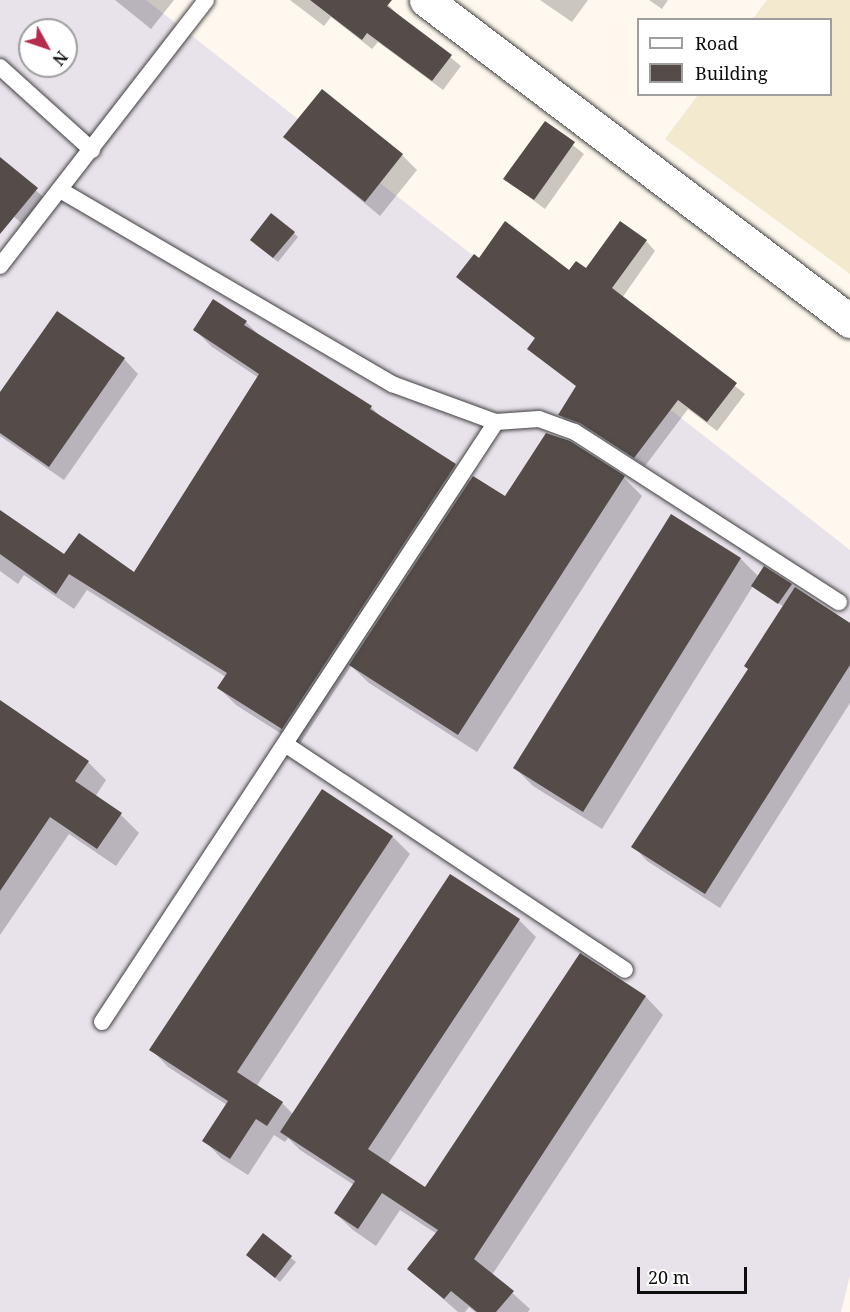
<!DOCTYPE html>
<html>
<head>
<meta charset="utf-8">
<style>
  body { margin:0 }
  #map { position:relative; width:850px; height:1312px; overflow:hidden; background:#fef8ee; font-family:"Noto Serif",serif }
  div>[style] { position:absolute }
  .industrial>* { inset:0; background:#e8e2eb }
  .farmland>* { inset:0; background:#f3e9cf }
  .shadow>* { inset:0; background:#0003 }
  .building>* { inset:0; background:#554c4a }
  .roads { filter:drop-shadow(0 0 2px #404040) drop-shadow(0 0 2px #404040) }
  .service>* { height:16px; margin:-8px; padding:0 8px; transform-origin:8px; border-radius:8px; background:#fff }
  .minor>* { height:33px; margin:-16.5px; padding:0 16.5px; transform-origin:16.5px; border-radius:16.5px; background:#fff }
  span { translate:-50% -50%; white-space:nowrap; text-align:center; line-height:1.15; -webkit-text-stroke:6px #fff; paint-order:stroke }
  .legend { position:absolute; left:637px; top:18px; width:195px; height:78px; box-sizing:border-box; background:#fff; border:2px solid #9e9e9e; margin:0; padding:8px 10px; list-style:none; font-size:18px; color:#0d0d0d }
  .legend li { display:flex; align-items:center; gap:12px; height:30px }
  .legend b { width:30px; border:2px solid #9e9e9e }
  .north { position:absolute; left:18px; top:18px; width:60px; height:60px; box-sizing:border-box; background:#fff; border:2px solid #9e9e9e; border-radius:50%; rotate:130deg; font-size:16px; font-weight:700; line-height:24px; text-align:center; color:#0d0d0d }
  .north::after { content:''; display:block; margin:auto; width:21px; height:27px; background:#b62c4e; clip-path:polygon(50% 0,100% 100%,50% 72%,0 100%) }
  .scale { position:absolute; left:637px; top:1267px; width:110px; height:27px; box-sizing:border-box; border:3px solid #0d0d0d; border-top:0; padding-left:8px; font-size:18px; line-height:21px; white-space:nowrap; color:#0d0d0d; -webkit-text-stroke:4px #fff; paint-order:stroke }
</style>
</head>
<body>
<div id="map">
  <div class="industrial">
    <div style="clip-path:polygon(evenodd,0 0,146px 0,850px 550px,850px 1275px,841px 1312px,0 1312px,0 0,30px 30px,66px 30px,66px 66px,30px 66px,30px 30px)"></div>
  </div>
  <div class="farmland">
    <div style="clip-path:polygon(767px 0,850px 0,850px 274px,665px 139px,698px 95px,830px 94px,830px 20px,753px 19px)"></div>
  </div>
  <div class="shadow">
    <div style="clip-path:polygon(115px 0,174px 0,151px 29px)"></div>
    <div style="clip-path:polygon(290px 0,384px 0,398px 15px,461px 66px,443px 90px,378px 42px,372px 49px,331px 17px,324px 26px)"></div>
    <div style="clip-path:polygon(540px 0,588px 0,572px 22px)"></div>
    <div style="clip-path:polygon(649px 0,668px 0,662px 9px)"></div>
    <div style="clip-path:polygon(545px 123px,584px 154px,545px 209px,505px 179px)"></div>
    <div style="clip-path:polygon(285px 137px,402px 155px,417px 170px,380px 216px)"></div>
    <div style="clip-path:polygon(0 160px,54px 206px,32px 232px,0 205px)"></div>
    <div style="clip-path:polygon(294px 233px,298px 237px,278px 262px,257px 245px)"></div>
    <div style="clip-path:polygon(646px 241px,655px 251px,622px 298px,745px 394px,717px 431px,688px 409px,645px 466px,592px 432px,569px 424px,560px 414px,577px 387px,529px 348px,536px 339px,458px 277px,479px 260px,569px 272px,586px 270px)"></div>
    <div style="clip-path:polygon(246px 322px,263px 339px,371px 407px,383px 419px,455px 465px,471px 482px,506px 498px,624px 478px,642px 496px,477px 752px,369px 683px,351px 666px,299px 745px,236px 705px,219px 688px,226px 677px,87px 590px,74px 609px,24px 575px,18px 584px,0 571px,0 512px,64px 556px,135px 574px,259px 378px,212px 347px,195px 330px)"></div>
    <div style="clip-path:polygon(124px 359px,138px 374px,64px 480px,0 436px,0 395px)"></div>
    <div style="clip-path:polygon(671px 516px,741px 559px,759px 577px,791px 585px,850px 625px,850px 703px,720px 908px,647px 861px,633px 846px,750px 670px,784px 607px,753px 586px,602px 829px,533px 786px,515px 768px)"></div>
    <div style="clip-path:polygon(0 702px,88px 762px,106px 780px,95px 797px,121px 815px,139px 833px,116px 866px,69px 834px,0 935px)"></div>
    <div style="clip-path:polygon(322px 791px,393px 837px,410px 854px,256px 1087px,282px 1103px,294px 1115px,519px 920px,536px 937px,388px 1164px,426px 1189px,580px 955px,646px 997px,663px 1015px,492px 1275px,530px 1309px,528px 1312px,475px 1312px,469px 1307px,465px 1312px,458px 1312px,409px 1269px,437px 1234px,400px 1210px,376px 1246px,353px 1230px,335px 1213px,354px 1185px,300px 1150px,288px 1138px,285px 1142px,274px 1135px,248px 1175px,221px 1158px,204px 1140px,227px 1105px,168px 1067px,151px 1049px)"></div>
    <div style="clip-path:polygon(263px 1235px,296px 1262px,280px 1282px,252px 1259px)"></div>
  </div>
  <div class="building">
    <div style="clip-path:polygon(310px 0,392px 0,387px 6px,452px 55px,432px 81px,367px 33px,362px 40px)"></div>
    <div style="clip-path:polygon(322px 89px,403px 154px,365px 202px,283px 137px)"></div>
    <div style="clip-path:polygon(545px 121px,575px 142px,534px 200px,503px 179px)"></div>
    <div style="clip-path:polygon(0 157px,38px 188px,0 234px)"></div>
    <div style="clip-path:polygon(271px 213px,295px 232px,273px 258px,250px 240px)"></div>
    <div style="clip-path:polygon(505px 221px,569px 270px,576px 261px,586px 268px,620px 221px,647px 240px,612px 288px,737px 383px,707px 422px,678px 400px,634px 458px,580px 423px,558px 415px,576px 386px,527px 349px,535px 338px,456px 277px,474px 254px,479px 258px)"></div>
    <div style="clip-path:polygon(213px 299px,247px 321px,244px 325px,372px 406px,370px 409px,456px 464px,282px 729px,217px 688px,227px 673px,69px 574px,56px 594px,0 554px,0 510px,64px 554px,79px 533px,134px 572px,259px 374px,193px 330px)"></div>
    <div style="clip-path:polygon(57px 311px,125px 358px,49px 467px,0 433px,0 392px)"></div>
    <div style="clip-path:polygon(546px 433px,570px 441px,625px 476px,458px 735px,349px 665px,473px 476px,505px 496px)"></div>
    <div style="clip-path:polygon(671px 514px,741px 558px,583px 812px,513px 768px)"></div>
    <div style="clip-path:polygon(764px 566px,792px 584px,778px 604px,751px 586px)"></div>
    <div style="clip-path:polygon(795px 587px,850px 623px,850px 665px,705px 894px,631px 847px,748px 669px,744px 666px)"></div>
    <div style="clip-path:polygon(0 700px,89px 761px,75px 781px,122px 813px,97px 849px,50px 817px,0 891px)"></div>
    <div style="clip-path:polygon(322px 789px,393px 836px,237px 1072px,283px 1102px,267px 1126px,256px 1119px,230px 1159px,202px 1141px,228px 1101px,149px 1050px)"></div>
    <div style="clip-path:polygon(450px 874px,520px 919px,368px 1149px,425px 1187px,580px 953px,646px 996px,474px 1259px,514px 1291px,496px 1312px,477px 1312px,451px 1291px,444px 1299px,407px 1269px,438px 1230px,382px 1193px,358px 1229px,334px 1213px,355px 1181px,280px 1132px)"></div>
    <div style="clip-path:polygon(263px 1233px,292px 1256px,275px 1278px,246px 1255px)"></div>
  </div>
  <div class="roads">
    <div class="service">
      <div style="left:0;top:67px;width:124px;rotate:42.1deg"></div>
      <div style="left:60px;top:190px;width:385px;rotate:30.3deg"></div>
      <div style="left:392px;top:384px;width:111px;rotate:20.1deg"></div>
      <div style="left:496px;top:422px;width:43px;rotate:-4deg"></div>
      <div style="left:539px;top:419px;width:38px;rotate:20deg"></div>
      <div style="left:575px;top:432px;width:314px;rotate:32.8deg"></div>
      <div style="left:0;top:266px;width:336px;rotate:-52.2deg"></div>
      <div style="left:285px;top:744px;width:408px;rotate:33.6deg"></div>
      <div style="left:102px;top:1022px;width:718px;rotate:-56.71deg"></div>
    </div>
    <div class="minor">
      <div style="left:426px;top:0;width:532px;rotate:37.13deg"></div>
    </div>
  </div>
  <ul class="legend">
  <li><b style="height:8px;background:#fff"></b>Road</li>
  <li><b style="height:16px;background:#554c4a"></b>Building</li>
  </ul>
  <div class="north">N</div>
  <div class="scale">20 m</div>
</div>
</body>
</html>
